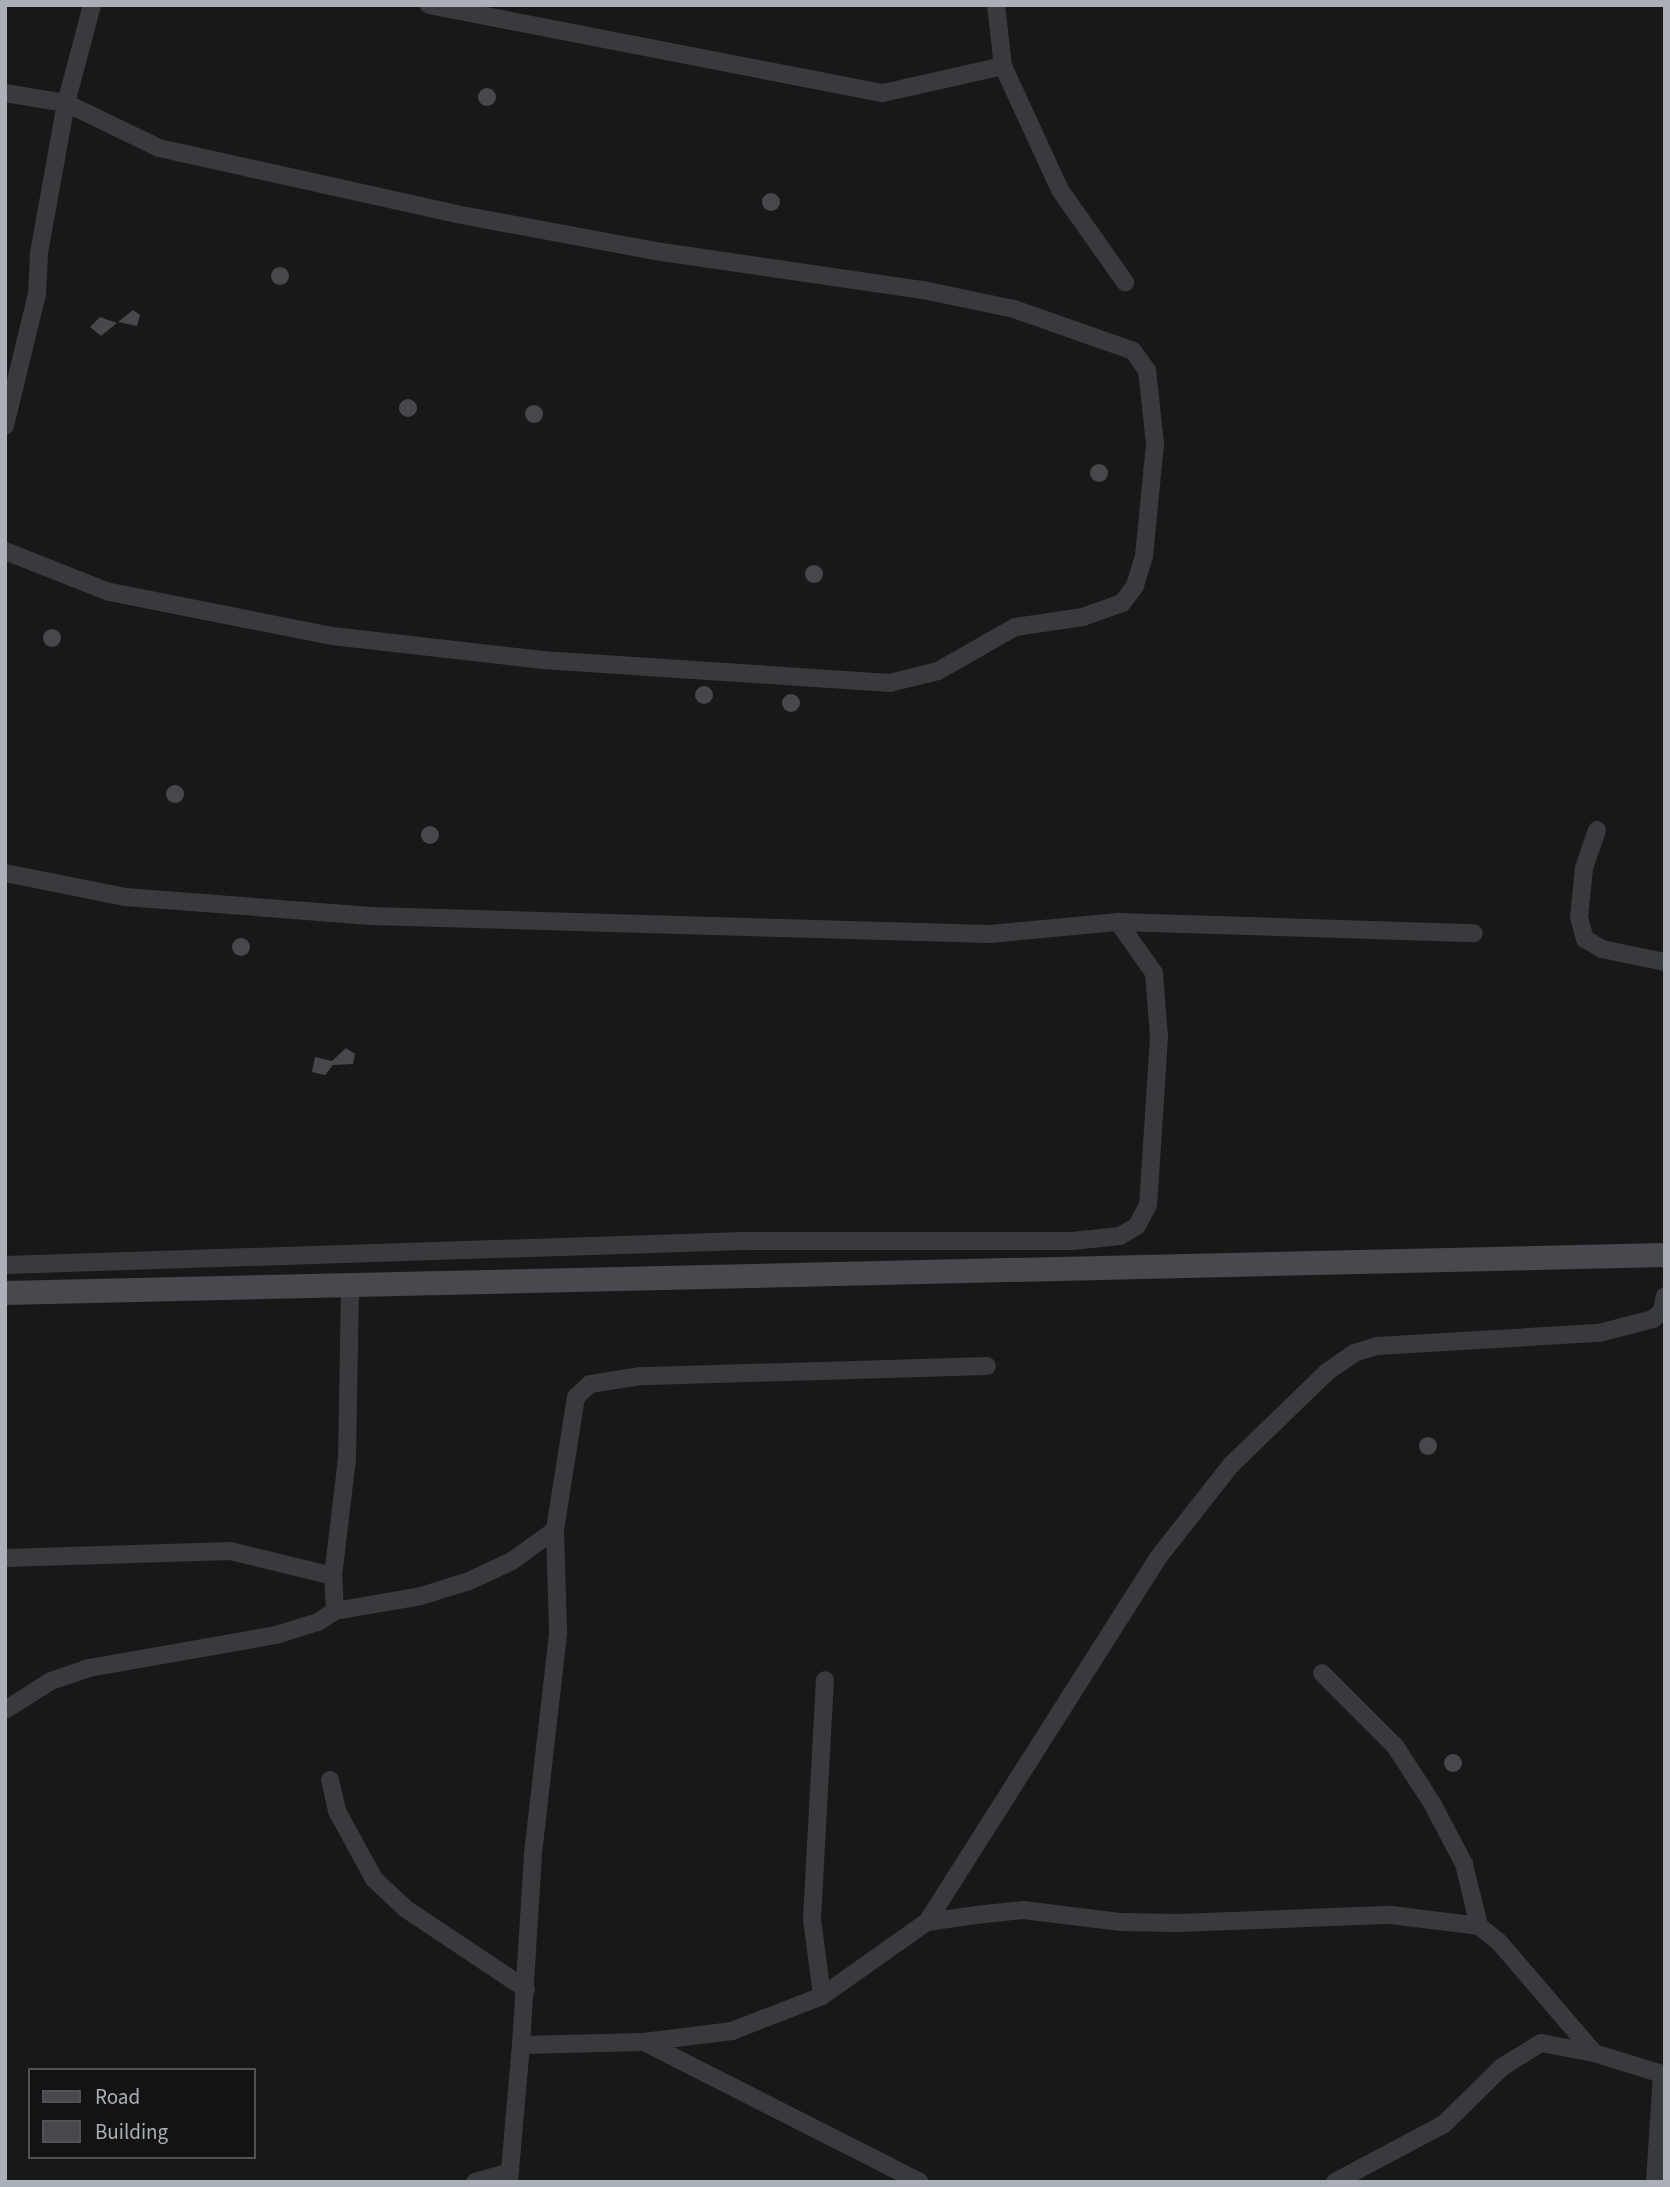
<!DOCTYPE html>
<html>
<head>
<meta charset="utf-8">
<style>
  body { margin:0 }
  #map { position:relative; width:1670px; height:2187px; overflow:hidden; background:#181819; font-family:"Source Sans 3",sans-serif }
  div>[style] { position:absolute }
  .building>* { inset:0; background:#47484c }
  .round { border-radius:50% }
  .street>* { height:18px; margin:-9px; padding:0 9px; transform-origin:9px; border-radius:9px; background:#393a3e }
  .secondary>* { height:24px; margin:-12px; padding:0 12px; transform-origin:12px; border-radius:12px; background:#47494e }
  span { translate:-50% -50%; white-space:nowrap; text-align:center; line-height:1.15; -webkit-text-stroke:6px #131314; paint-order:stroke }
  .frame { position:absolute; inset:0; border:7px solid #abb0b8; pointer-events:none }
  .legend { position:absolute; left:28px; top:2068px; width:228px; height:91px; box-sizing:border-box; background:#131314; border:2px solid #505256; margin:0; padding:9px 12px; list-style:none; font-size:21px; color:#abb0b8 }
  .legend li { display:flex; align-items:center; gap:14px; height:35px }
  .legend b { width:35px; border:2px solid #505256 }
</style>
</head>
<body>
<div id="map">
  <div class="building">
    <div class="round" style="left:478px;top:88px;width:18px;height:18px"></div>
    <div class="round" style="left:762px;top:193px;width:18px;height:18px"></div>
    <div class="round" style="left:271px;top:267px;width:18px;height:18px"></div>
    <div style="clip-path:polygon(133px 310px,140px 315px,137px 326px,118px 322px)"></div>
    <div style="clip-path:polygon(100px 317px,117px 323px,101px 336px,90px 327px)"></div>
    <div class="round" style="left:399px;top:399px;width:18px;height:18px"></div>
    <div class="round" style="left:525px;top:405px;width:18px;height:18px"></div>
    <div class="round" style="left:1090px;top:464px;width:18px;height:18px"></div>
    <div class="round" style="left:805px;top:565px;width:18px;height:18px"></div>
    <div class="round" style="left:43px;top:629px;width:18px;height:18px"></div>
    <div class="round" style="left:695px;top:686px;width:18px;height:18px"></div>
    <div class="round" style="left:782px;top:694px;width:18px;height:18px"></div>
    <div class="round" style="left:166px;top:785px;width:18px;height:18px"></div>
    <div class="round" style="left:421px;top:826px;width:18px;height:18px"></div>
    <div class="round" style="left:232px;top:938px;width:18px;height:18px"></div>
    <div style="clip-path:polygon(346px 1048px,355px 1054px,353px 1064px,333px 1065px,325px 1075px,312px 1072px,315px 1057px,332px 1061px)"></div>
    <div class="round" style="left:1419px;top:1437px;width:18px;height:18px"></div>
    <div class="round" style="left:1444px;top:1754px;width:18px;height:18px"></div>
  </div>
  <div class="street">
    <div style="left:429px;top:5px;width:462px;rotate:11deg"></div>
    <div style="left:883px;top:93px;width:123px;rotate:-12.7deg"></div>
    <div style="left:996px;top:5px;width:61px;rotate:83.5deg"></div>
    <div style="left:1003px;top:66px;width:136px;rotate:65.3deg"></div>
    <div style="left:1060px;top:190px;width:113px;rotate:54.8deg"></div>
    <div style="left:5px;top:93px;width:62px;rotate:9.3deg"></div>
    <div style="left:66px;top:103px;width:103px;rotate:25.8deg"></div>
    <div style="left:159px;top:148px;width:304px;rotate:12.5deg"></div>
    <div style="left:456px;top:214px;width:202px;rotate:10.5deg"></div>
    <div style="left:655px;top:251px;width:271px;rotate:8.3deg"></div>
    <div style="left:923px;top:290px;width:93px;rotate:11.8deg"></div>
    <div style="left:1014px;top:309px;width:126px;rotate:19.4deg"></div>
    <div style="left:1133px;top:351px;width:24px;rotate:54deg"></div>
    <div style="left:1147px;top:370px;width:74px;rotate:83.8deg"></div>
    <div style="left:1155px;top:444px;width:113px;rotate:95.6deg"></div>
    <div style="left:1144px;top:556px;width:31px;rotate:107deg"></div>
    <div style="left:1135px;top:586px;width:21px;rotate:127deg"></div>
    <div style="left:1122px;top:603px;width:41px;rotate:160.3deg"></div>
    <div style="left:1083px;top:617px;width:69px;rotate:171.6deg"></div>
    <div style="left:1015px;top:627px;width:89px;rotate:150.3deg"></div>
    <div style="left:938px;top:671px;width:49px;rotate:166deg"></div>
    <div style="left:890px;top:683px;width:348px;rotate:-176.2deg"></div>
    <div style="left:543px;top:660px;width:212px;rotate:-173.5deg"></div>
    <div style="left:332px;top:636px;width:227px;rotate:-168.8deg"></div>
    <div style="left:109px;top:592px;width:112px;rotate:-158.5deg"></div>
    <div style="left:5px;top:426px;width:136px;rotate:-76.4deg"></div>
    <div style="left:37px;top:294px;width:41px;rotate:-87.2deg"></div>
    <div style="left:39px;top:253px;width:152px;rotate:-79.8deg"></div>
    <div style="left:66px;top:103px;width:101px;rotate:-75.1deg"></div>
    <div style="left:1597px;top:830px;width:40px;rotate:108.9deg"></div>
    <div style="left:1584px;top:868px;width:49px;rotate:95.8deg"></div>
    <div style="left:1579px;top:917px;width:23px;rotate:75deg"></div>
    <div style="left:1585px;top:939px;width:20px;rotate:30deg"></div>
    <div style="left:1602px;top:949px;width:64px;rotate:11.7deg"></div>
    <div style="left:5px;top:873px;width:122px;rotate:11.3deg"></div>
    <div style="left:125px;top:897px;width:247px;rotate:4.4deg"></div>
    <div style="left:371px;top:916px;width:619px;rotate:1.67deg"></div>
    <div style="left:990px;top:934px;width:129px;rotate:-5.4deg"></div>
    <div style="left:1118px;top:922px;width:62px;rotate:54.8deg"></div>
    <div style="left:1154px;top:973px;width:64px;rotate:85.5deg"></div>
    <div style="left:1159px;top:1037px;width:168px;rotate:93.7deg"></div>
    <div style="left:1148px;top:1205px;width:24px;rotate:118deg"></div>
    <div style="left:1137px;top:1226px;width:20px;rotate:150deg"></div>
    <div style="left:1120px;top:1236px;width:48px;rotate:174.1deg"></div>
    <div style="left:1072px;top:1241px;width:328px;rotate:180deg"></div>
    <div style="left:744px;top:1241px;width:739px;rotate:178.14deg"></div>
    <div style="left:1118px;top:922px;width:356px;rotate:1.8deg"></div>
    <div style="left:987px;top:1366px;width:346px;rotate:178.3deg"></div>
    <div style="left:641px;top:1376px;width:52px;rotate:171.1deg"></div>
    <div style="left:590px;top:1384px;width:19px;rotate:137deg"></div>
    <div style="left:576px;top:1397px;width:135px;rotate:99deg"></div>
    <div style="left:555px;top:1530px;width:104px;rotate:88.3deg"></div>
    <div style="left:558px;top:1634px;width:222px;rotate:96.5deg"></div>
    <div style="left:533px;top:1855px;width:190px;rotate:93.6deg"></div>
    <div style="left:521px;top:2045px;width:123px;rotate:-1.4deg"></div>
    <div style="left:644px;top:2042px;width:89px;rotate:-7.1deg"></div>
    <div style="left:732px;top:2031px;width:97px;rotate:-21.3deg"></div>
    <div style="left:822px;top:1996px;width:128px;rotate:-35.2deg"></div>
    <div style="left:927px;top:1922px;width:49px;rotate:-8.1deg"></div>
    <div style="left:976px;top:1915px;width:47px;rotate:-6.1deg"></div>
    <div style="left:1023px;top:1910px;width:99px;rotate:7deg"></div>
    <div style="left:1121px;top:1922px;width:57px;rotate:1deg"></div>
    <div style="left:1178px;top:1923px;width:213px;rotate:-2.2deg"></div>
    <div style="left:1391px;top:1915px;width:89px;rotate:7.1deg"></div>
    <div style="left:1479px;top:1926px;width:26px;rotate:39deg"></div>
    <div style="left:1499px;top:1942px;width:146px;rotate:49.4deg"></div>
    <div style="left:1594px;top:2053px;width:74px;rotate:17.2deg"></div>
    <div style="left:5px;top:1558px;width:225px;rotate:-1.8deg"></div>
    <div style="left:230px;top:1551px;width:106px;rotate:13.6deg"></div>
    <div style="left:335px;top:1611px;width:87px;rotate:-9.9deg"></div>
    <div style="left:421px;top:1596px;width:50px;rotate:-17.4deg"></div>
    <div style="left:469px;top:1581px;width:47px;rotate:-24.9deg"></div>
    <div style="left:512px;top:1561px;width:53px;rotate:-35.8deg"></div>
    <div style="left:1322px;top:1673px;width:103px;rotate:45deg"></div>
    <div style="left:1395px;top:1746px;width:68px;rotate:57deg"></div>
    <div style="left:1432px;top:1803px;width:69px;rotate:62.3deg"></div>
    <div style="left:1464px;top:1864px;width:64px;rotate:76.4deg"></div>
    <div style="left:5px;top:1710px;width:54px;rotate:-32.2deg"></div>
    <div style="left:51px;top:1681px;width:40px;rotate:-18.9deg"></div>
    <div style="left:89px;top:1668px;width:190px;rotate:-10deg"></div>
    <div style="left:276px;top:1635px;width:44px;rotate:-17.2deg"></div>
    <div style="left:318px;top:1622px;width:20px;rotate:-33deg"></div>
    <div style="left:335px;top:1611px;width:35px;rotate:-93deg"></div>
    <div style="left:333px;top:1576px;width:118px;rotate:-83.2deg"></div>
    <div style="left:347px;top:1459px;width:175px;rotate:-89deg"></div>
    <div style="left:330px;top:1780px;width:32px;rotate:77deg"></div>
    <div style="left:337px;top:1811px;width:77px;rotate:61.4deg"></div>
    <div style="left:374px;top:1879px;width:44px;rotate:43.2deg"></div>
    <div style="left:406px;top:1909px;width:144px;rotate:33.7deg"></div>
    <div style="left:927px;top:1922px;width:430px;rotate:-57.6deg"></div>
    <div style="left:1157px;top:1559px;width:120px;rotate:-51.8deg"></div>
    <div style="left:1231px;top:1465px;width:134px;rotate:-44.1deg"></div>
    <div style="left:1327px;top:1372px;width:33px;rotate:-35deg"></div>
    <div style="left:1354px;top:1353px;width:24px;rotate:-17deg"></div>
    <div style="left:1377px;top:1346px;width:222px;rotate:-3.4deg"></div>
    <div style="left:1599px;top:1333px;width:56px;rotate:-14.5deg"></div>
    <div style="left:1653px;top:1319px;width:12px;rotate:-42deg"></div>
    <div style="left:1662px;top:1311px;width:15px;rotate:-79deg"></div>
    <div style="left:822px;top:1996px;width:78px;rotate:-97.4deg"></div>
    <div style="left:812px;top:1919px;width:239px;rotate:-86.9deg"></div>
    <div style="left:644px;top:2042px;width:309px;rotate:26.9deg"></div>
    <div style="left:475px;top:2182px;width:36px;rotate:-16deg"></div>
    <div style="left:509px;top:2182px;width:138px;rotate:-85deg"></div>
    <div style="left:1335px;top:2182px;width:123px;rotate:-28deg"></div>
    <div style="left:1444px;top:2124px;width:81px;rotate:-44.5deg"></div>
    <div style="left:1502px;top:2067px;width:46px;rotate:-31.6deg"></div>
    <div style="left:1541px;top:2043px;width:54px;rotate:10.7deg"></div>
    <div style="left:1655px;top:2182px;width:107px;rotate:-86.3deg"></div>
  </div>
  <div class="secondary">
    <div style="left:5px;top:1293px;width:1660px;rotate:-1.31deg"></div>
  </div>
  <div class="frame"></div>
  <ul class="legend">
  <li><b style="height:9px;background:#47494e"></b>Road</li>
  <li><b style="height:19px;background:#47484c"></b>Building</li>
  </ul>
</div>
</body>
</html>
